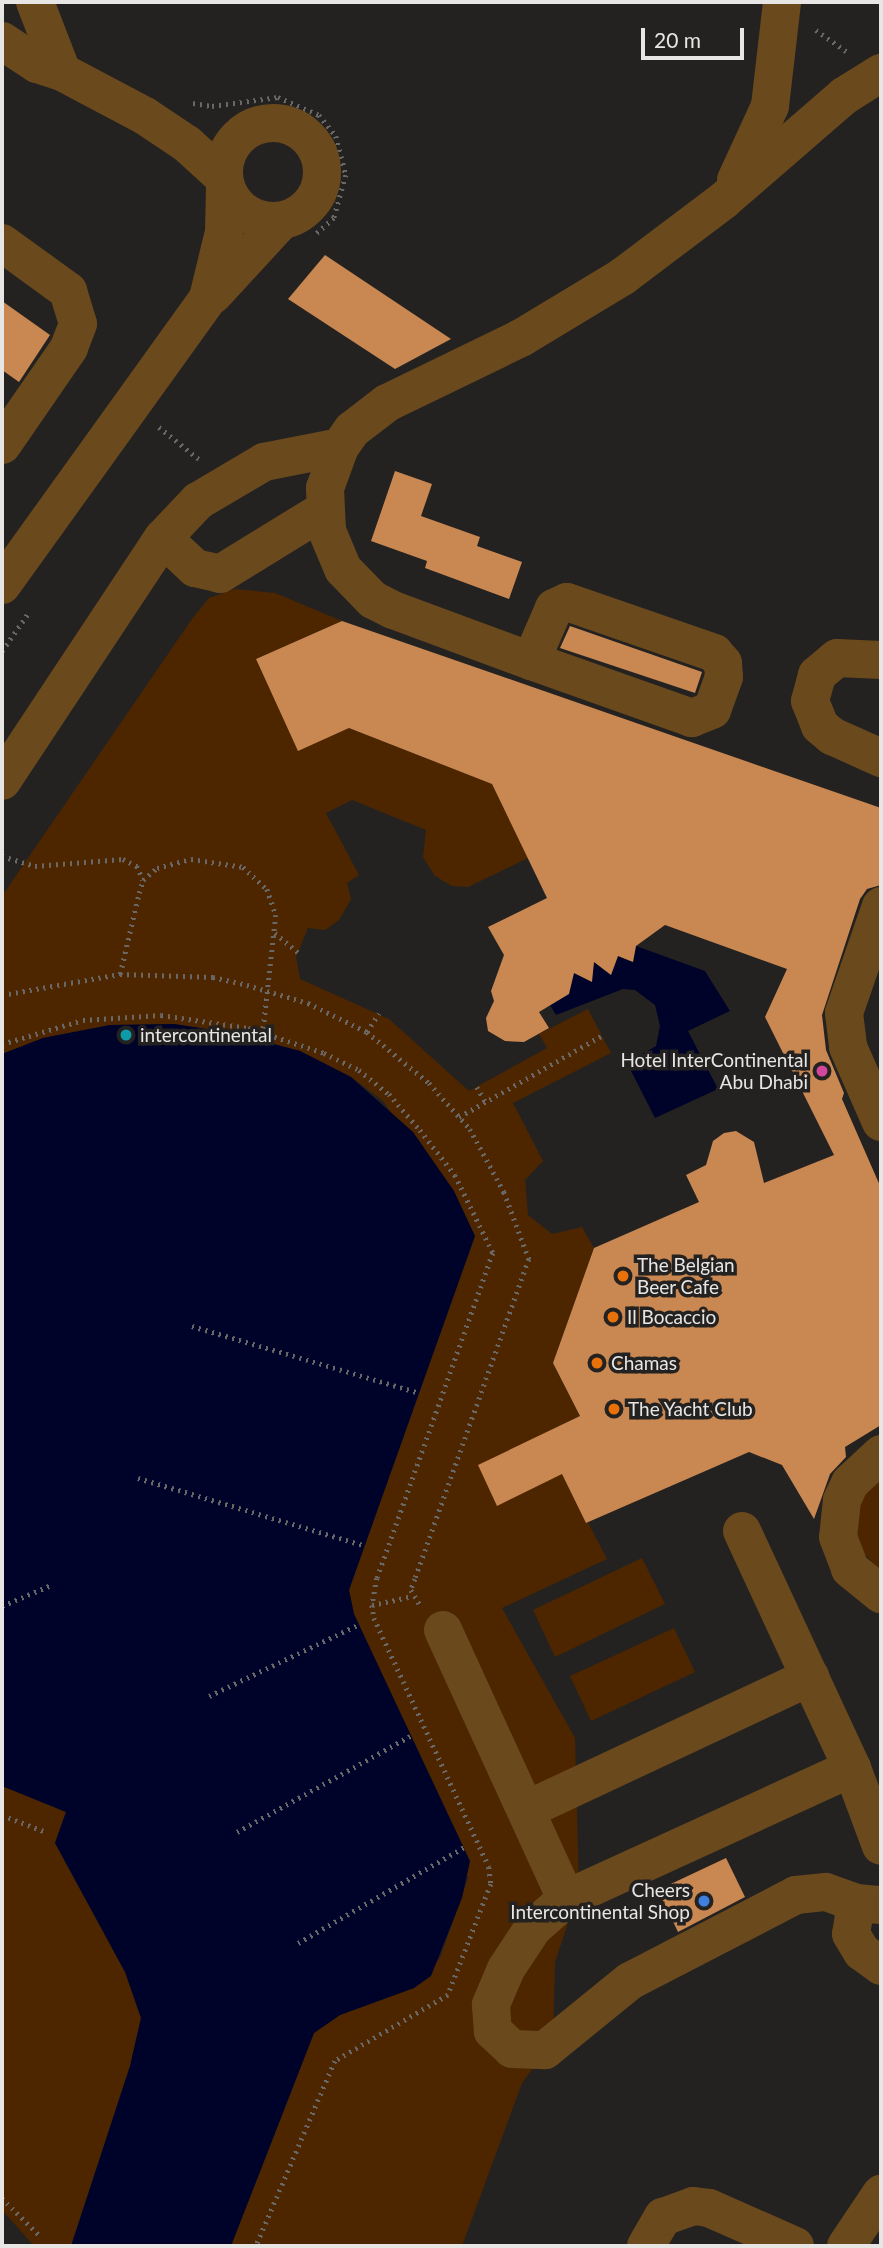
<!DOCTYPE html>
<html>
<head>
<meta charset="utf-8">
<style>
  body { margin:0 }
  #map { position:relative; width:883px; height:2248px; overflow:hidden; background:#242220; font-family:Lato,sans-serif }
  div>[style] { position:absolute }
  .green>* { inset:0; background:#4d2600 }
  .water>* { inset:0; background:#000329 }
  .building>* { inset:0; background:#c98752 }
  .path>* { height:4.5px; margin-top:-2.25px; transform-origin:0; background:repeating-linear-gradient(90deg,#6a6867 0 2px,transparent 0 7px) }
  .minor>* { height:38px; margin:-19px; padding:0 19px; transform-origin:19px; border-radius:19px; background:#6a491d }
  .minor>.ring { margin:-19px; padding:0; box-sizing:content-box; background:none; border:38px solid #6a491d; border-radius:50% }
  .dots>* { width:19px; height:19px; translate:-50% -50%; box-sizing:border-box; border:4px solid #242220; border-radius:50% }
  span { translate:-50% -50%; white-space:nowrap; text-align:center; line-height:1.15; -webkit-text-stroke:7px #242220; paint-order:stroke }
  .poi-label { font-size:19px; color:#e8e6e5 }
  .left { translate:0 -50%; text-align:left }
  .right { translate:-100% -50%; text-align:right }
  .frame { position:absolute; inset:0; border:4px solid #e8e6e5; pointer-events:none }
  .scale { position:absolute; left:641px; top:28px; width:103px; height:32px; box-sizing:border-box; border:4px solid #e8e6e5; border-top:0; padding-left:9px; font-size:21px; line-height:24px; white-space:nowrap; color:#e8e6e5; -webkit-text-stroke:5px #242220; paint-order:stroke }
</style>
</head>
<body>
<div id="map">
  <div class="green">
    <div style="clip-path:polygon(235px 589px,275px 593px,342px 621px,256px 659px,298px 750px,349px 728px,492px 784px,528px 858px,468px 887px,452px 886px,435px 876px,423px 857px,426px 830px,352px 800px,326px 813px,359px 875px,347px 883px,351px 899px,339px 920px,325px 930px,308px 928px,296px 957px,300px 979px,389px 1019px,469px 1091px,547px 1048px,539px 1034px,588px 1009px,611px 1053px,513px 1103px,543px 1161px,525px 1180px,528px 1215px,552px 1234px,582px 1227px,594px 1248px,553px 1363px,580px 1416px,479px 1465px,561px 1471px,607px 1559px,502px 1608px,575px 1738px,579px 1890px,555px 1962px,553px 2041px,522px 2083px,462px 2246px,231px 2246px,314px 2033px,340px 2015px,414px 1988px,440px 1958px,468px 1878px,410px 1736px,354px 1614px,349px 1590px,475px 1236px,383px 1101px,351px 1077px,300px 1051px,233px 1033px,174px 1024px,110px 1025px,43px 1038px,2px 1054px,2px 896px,192px 619px,209px 598px)"></div>
    <div style="clip-path:polygon(881px 1473px,881px 1573px,857px 1545px,860px 1494px)"></div>
    <div style="clip-path:polygon(642px 1558px,665px 1604px,555px 1657px,533px 1610px)"></div>
    <div style="clip-path:polygon(674px 1628px,695px 1672px,591px 1721px,570px 1676px)"></div>
    <div style="clip-path:polygon(2px 1786px,66px 1812px,55px 1843px,125px 1972px,141px 2018px,130px 2066px,71px 2246px,34px 2246px,2px 2210px)"></div>
  </div>
  <div class="water">
    <div style="clip-path:polygon(636px 946px,705px 971px,730px 1011px,688px 1031px,718px 1089px,655px 1118px,627px 1063px,656px 1046px,660px 1026px,655px 1005px,635px 990px,623px 989px,556px 1015px,550px 1005px,569px 990px,574px 973px,591px 981px,594px 962px,611px 975px,618px 956px,633px 962px)"></div>
    <div style="clip-path:polygon(174px 1024px,233px 1033px,300px 1051px,351px 1077px,413px 1132px,454px 1191px,475px 1236px,349px 1590px,354px 1614px,470px 1861px,462px 1898px,431px 1976px,414px 1988px,340px 2015px,314px 2033px,231px 2246px,71px 2246px,130px 2066px,141px 2018px,125px 1972px,55px 1843px,66px 1812px,2px 1786px,2px 1054px,43px 1038px,110px 1025px)"></div>
  </div>
  <div class="building">
    <div style="clip-path:polygon(325px 255px,451px 339px,395px 369px,288px 299px)"></div>
    <div style="clip-path:polygon(2px 301px,50px 335px,19px 382px,2px 370px)"></div>
    <div style="clip-path:polygon(395px 471px,432px 484px,421px 516px,480px 537px,477px 546px,522px 562px,509px 599px,425px 568px,427px 561px,371px 541px)"></div>
    <div style="clip-path:polygon(342px 621px,881px 808px,881px 885px,867px 889px,860px 899px,822px 1015px,826px 1050px,844px 1093px,842px 1099px,881px 1188px,881px 1425px,845px 1447px,846px 1457px,830px 1474px,814px 1519px,782px 1465px,749px 1452px,586px 1523px,562px 1474px,497px 1506px,478px 1465px,580px 1416px,553px 1363px,594px 1248px,699px 1202px,686px 1175px,706px 1165px,713px 1141px,724px 1133px,736px 1131px,754px 1142px,764px 1183px,834px 1155px,765px 1017px,787px 969px,665px 925px,636px 946px,633px 962px,618px 956px,611px 975px,594px 962px,592px 982px,574px 973px,569px 994px,539px 1012px,549px 1028px,524px 1042px,505px 1041px,488px 1031px,486px 1018px,494px 1001px,491px 991px,504px 955px,488px 927px,547px 898px,492px 784px,349px 728px,298px 751px,256px 659px)"></div>
    <div style="clip-path:polygon(570px 626px,702px 672px,695px 693px,560px 648px)"></div>
    <div style="clip-path:polygon(726px 1858px,745px 1897px,678px 1932px,658px 1890px)"></div>
  </div>
  <div class="path">
    <div style="left:816px;top:30px;width:37px;rotate:35deg"></div>
    <div style="left:193px;top:103px;width:19px;rotate:9deg"></div>
    <div style="left:212px;top:106px;width:67px;rotate:-7.8deg"></div>
    <div style="left:278px;top:97px;width:45px;rotate:23.7deg"></div>
    <div style="left:319px;top:115px;width:27px;rotate:51deg"></div>
    <div style="left:336px;top:136px;width:40px;rotate:75.6deg"></div>
    <div style="left:346px;top:175px;width:45px;rotate:105.6deg"></div>
    <div style="left:334px;top:218px;width:27px;rotate:138deg"></div>
    <div style="left:159px;top:427px;width:51px;rotate:38.7deg"></div>
    <div style="left:2px;top:651px;width:47px;rotate:-55.3deg"></div>
    <div style="left:2px;top:856px;width:34px;rotate:17deg"></div>
    <div style="left:35px;top:866px;width:88px;rotate:-4.5deg"></div>
    <div style="left:123px;top:859px;width:16px;rotate:27deg"></div>
    <div style="left:137px;top:866px;width:15px;rotate:67deg"></div>
    <div style="left:275px;top:933px;width:30px;rotate:40deg"></div>
    <div style="left:120px;top:974px;width:83px;rotate:-76.8deg"></div>
    <div style="left:139px;top:893px;width:14px;rotate:-73deg"></div>
    <div style="left:143px;top:880px;width:18px;rotate:-41deg"></div>
    <div style="left:157px;top:868px;width:35px;rotate:-15deg"></div>
    <div style="left:191px;top:859px;width:53px;rotate:8.7deg"></div>
    <div style="left:243px;top:867px;width:33px;rotate:43deg"></div>
    <div style="left:267px;top:889px;width:28px;rotate:71deg"></div>
    <div style="left:276px;top:915px;width:118px;rotate:96.3deg"></div>
    <div style="left:2px;top:995px;width:120px;rotate:-10.1deg"></div>
    <div style="left:120px;top:974px;width:93px;rotate:1.8deg"></div>
    <div style="left:213px;top:977px;width:35px;rotate:13deg"></div>
    <div style="left:247px;top:985px;width:64px;rotate:16.4deg"></div>
    <div style="left:308px;top:1003px;width:66px;rotate:26.2deg"></div>
    <div style="left:367px;top:1032px;width:80px;rotate:39.4deg"></div>
    <div style="left:429px;top:1083px;width:62px;rotate:48.3deg"></div>
    <div style="left:470px;top:1129px;width:72px;rotate:61.6deg"></div>
    <div style="left:504px;top:1192px;width:72px;rotate:69.5deg"></div>
    <div style="left:529px;top:1259px;width:340px;rotate:109.6deg"></div>
    <div style="left:415px;top:1579px;width:12px;rotate:110deg"></div>
    <div style="left:411px;top:1590px;width:17px;rotate:59deg"></div>
    <div style="left:367px;top:1032px;width:22px;rotate:-58deg"></div>
    <div style="left:2px;top:1044px;width:84px;rotate:-16.5deg"></div>
    <div style="left:83px;top:1020px;width:78px;rotate:-3.7deg"></div>
    <div style="left:161px;top:1015px;width:88px;rotate:8.5deg"></div>
    <div style="left:248px;top:1028px;width:80px;rotate:18.2deg"></div>
    <div style="left:324px;top:1053px;width:39px;rotate:26deg"></div>
    <div style="left:359px;top:1070px;width:38px;rotate:39deg"></div>
    <div style="left:389px;top:1094px;width:48px;rotate:49.3deg"></div>
    <div style="left:420px;top:1130px;width:57px;rotate:52.1deg"></div>
    <div style="left:455px;top:1175px;width:87px;rotate:64deg"></div>
    <div style="left:493px;top:1253px;width:345px;rotate:109.6deg"></div>
    <div style="left:377px;top:1578px;width:27px;rotate:100deg"></div>
    <div style="left:372px;top:1605px;width:13px;rotate:81deg"></div>
    <div style="left:374px;top:1618px;width:274px;rotate:65.2deg"></div>
    <div style="left:489px;top:1867px;width:17px;rotate:83deg"></div>
    <div style="left:491px;top:1884px;width:119px;rotate:111.2deg"></div>
    <div style="left:448px;top:1995px;width:131px;rotate:149.7deg"></div>
    <div style="left:335px;top:2061px;width:201px;rotate:113.1deg"></div>
    <div style="left:477px;top:1087px;width:16px;rotate:60deg"></div>
    <div style="left:459px;top:1117px;width:166px;rotate:-29.7deg"></div>
    <div style="left:192px;top:1326px;width:238px;rotate:16.4deg"></div>
    <div style="left:138px;top:1478px;width:235px;rotate:16.6deg"></div>
    <div style="left:372px;top:1605px;width:42px;rotate:-12.4deg"></div>
    <div style="left:2px;top:1606px;width:53px;rotate:-23.2deg"></div>
    <div style="left:209px;top:1696px;width:167px;rotate:-25.5deg"></div>
    <div style="left:2px;top:1815px;width:47px;rotate:21.1deg"></div>
    <div style="left:237px;top:1832px;width:198px;rotate:-29deg"></div>
    <div style="left:298px;top:1943px;width:194px;rotate:-30deg"></div>
    <div style="left:2px;top:2198px;width:55px;rotate:45deg"></div>
  </div>
  <div class="minor">
    <div style="left:35px;top:2px;width:75px;rotate:68.9deg"></div>
    <div style="left:2px;top:41px;width:42px;rotate:33.3deg"></div>
    <div style="left:37px;top:64px;width:26px;rotate:18deg"></div>
    <div style="left:62px;top:72px;width:94px;rotate:27.9deg"></div>
    <div style="left:145px;top:116px;width:50px;rotate:33.7deg"></div>
    <div style="left:187px;top:144px;width:49px;rotate:42.5deg"></div>
    <div class="ring" style="left:224px;top:123px;width:60px;height:60px"></div>
    <div style="left:736px;top:180px;width:81px;rotate:-65.3deg"></div>
    <div style="left:770px;top:106px;width:105px;rotate:-83.4deg"></div>
    <div style="left:2px;top:243px;width:82px;rotate:36deg"></div>
    <div style="left:68px;top:291px;width:34px;rotate:73deg"></div>
    <div style="left:78px;top:324px;width:26px;rotate:111deg"></div>
    <div style="left:69px;top:348px;width:118px;rotate:124.6deg"></div>
    <div style="left:213px;top:295px;width:100px;rotate:-47.4deg"></div>
    <div style="left:163px;top:538px;width:44px;rotate:43.2deg"></div>
    <div style="left:195px;top:568px;width:26px;rotate:13deg"></div>
    <div style="left:220px;top:574px;width:122px;rotate:-31.6deg"></div>
    <div style="left:2px;top:585px;width:353px;rotate:-54.3deg"></div>
    <div style="left:208px;top:298px;width:68px;rotate:-76.4deg"></div>
    <div style="left:224px;top:232px;width:45px;rotate:-88.7deg"></div>
    <div style="left:881px;top:660px;width:44px;rotate:-177.4deg"></div>
    <div style="left:837px;top:658px;width:26px;rotate:140deg"></div>
    <div style="left:817px;top:675px;width:27px;rotate:105deg"></div>
    <div style="left:810px;top:701px;width:27px;rotate:68deg"></div>
    <div style="left:820px;top:726px;width:16px;rotate:40deg"></div>
    <div style="left:832px;top:736px;width:54px;rotate:24.2deg"></div>
    <div style="left:531px;top:661px;width:58px;rotate:-66.5deg"></div>
    <div style="left:554px;top:608px;width:14px;rotate:-25deg"></div>
    <div style="left:567px;top:602px;width:156px;rotate:19.1deg"></div>
    <div style="left:714px;top:653px;width:13px;rotate:48deg"></div>
    <div style="left:723px;top:663px;width:14px;rotate:86deg"></div>
    <div style="left:724px;top:677px;width:35px;rotate:110deg"></div>
    <div style="left:712px;top:710px;width:22px;rotate:158deg"></div>
    <div style="left:692px;top:718px;width:171px;rotate:-160.5deg"></div>
    <div style="left:531px;top:661px;width:147px;rotate:-159.7deg"></div>
    <div style="left:393px;top:610px;width:22px;rotate:-153deg"></div>
    <div style="left:373px;top:600px;width:43px;rotate:-134.1deg"></div>
    <div style="left:343px;top:569px;width:41px;rotate:-112.8deg"></div>
    <div style="left:327px;top:531px;width:43px;rotate:-92.7deg"></div>
    <div style="left:325px;top:488px;width:44px;rotate:-69.9deg"></div>
    <div style="left:340px;top:447px;width:21px;rotate:-55deg"></div>
    <div style="left:352px;top:430px;width:44px;rotate:-37.6deg"></div>
    <div style="left:387px;top:403px;width:149px;rotate:-25.9deg"></div>
    <div style="left:521px;top:338px;width:118px;rotate:-31.1deg"></div>
    <div style="left:622px;top:277px;width:128px;rotate:-37deg"></div>
    <div style="left:724px;top:200px;width:159px;rotate:-40.9deg"></div>
    <div style="left:844px;top:96px;width:44px;rotate:-31.9deg"></div>
    <div style="left:2px;top:781px;width:291px;rotate:-56.5deg"></div>
    <div style="left:163px;top:538px;width:51px;rotate:-46.6deg"></div>
    <div style="left:198px;top:501px;width:77px;rotate:-30.6deg"></div>
    <div style="left:264px;top:462px;width:77px;rotate:-11.2deg"></div>
    <div style="left:881px;top:906px;width:113px;rotate:109.1deg"></div>
    <div style="left:844px;top:1013px;width:34px;rotate:83deg"></div>
    <div style="left:848px;top:1047px;width:82px;rotate:66.3deg"></div>
    <div style="left:881px;top:1454px;width:42px;rotate:136.9deg"></div>
    <div style="left:850px;top:1483px;width:19px;rotate:115deg"></div>
    <div style="left:842px;top:1500px;width:37px;rotate:96deg"></div>
    <div style="left:838px;top:1537px;width:34px;rotate:69deg"></div>
    <div style="left:850px;top:1569px;width:40px;rotate:39deg"></div>
    <div style="left:742px;top:1531px;width:261px;rotate:65.1deg"></div>
    <div style="left:852px;top:1768px;width:83px;rotate:69.6deg"></div>
    <div style="left:443px;top:1630px;width:296px;rotate:65.4deg"></div>
    <div style="left:852px;top:1768px;width:315px;rotate:155.4deg"></div>
    <div style="left:566px;top:1899px;width:44px;rotate:138.7deg"></div>
    <div style="left:533px;top:1928px;width:49px;rotate:123.4deg"></div>
    <div style="left:506px;top:1969px;width:39px;rotate:113deg"></div>
    <div style="left:491px;top:2005px;width:26px;rotate:86deg"></div>
    <div style="left:493px;top:2031px;width:26px;rotate:43deg"></div>
    <div style="left:512px;top:2049px;width:33px;rotate:2deg"></div>
    <div style="left:545px;top:2050px;width:109px;rotate:-39.1deg"></div>
    <div style="left:630px;top:1981px;width:187px;rotate:-27.4deg"></div>
    <div style="left:796px;top:1895px;width:30px;rotate:-6deg"></div>
    <div style="left:826px;top:1892px;width:32px;rotate:20deg"></div>
    <div style="left:856px;top:1903px;width:25px;rotate:5deg"></div>
    <div style="left:526px;top:1810px;width:314px;rotate:-25.1deg"></div>
    <div style="left:856px;top:1903px;width:31px;rotate:99deg"></div>
    <div style="left:851px;top:1934px;width:21px;rotate:59deg"></div>
    <div style="left:862px;top:1952px;width:24px;rotate:36deg"></div>
    <div style="left:646px;top:2246px;width:34px;rotate:-60deg"></div>
    <div style="left:663px;top:2217px;width:32px;rotate:-20deg"></div>
    <div style="left:693px;top:2206px;width:16px;rotate:7deg"></div>
    <div style="left:709px;top:2208px;width:94px;rotate:23.8deg"></div>
    <div style="left:846px;top:2246px;width:63px;rotate:-56.1deg"></div>
  </div>
  <div class="dots">
    <div style="left:126px;top:1035px;background:#0f9aa8"></div>
    <div style="left:822px;top:1071px;background:#d1479c"></div>
    <div style="left:623px;top:1276px;background:#e8710a"></div>
    <div style="left:613px;top:1317px;background:#e8710a"></div>
    <div style="left:597px;top:1363px;background:#e8710a"></div>
    <div style="left:614px;top:1409px;background:#e8710a"></div>
    <div style="left:704px;top:1901px;background:#3f7fe0"></div>
  </div>
  <div class="poi-label">
    <span class="left" style="left:140px;top:1035px">intercontinental</span>
    <span class="right" style="left:808px;top:1071px">Hotel InterContinental<br>Abu Dhabi</span>
    <span class="left" style="left:637px;top:1276px">The Belgian<br>Beer Cafe</span>
    <span class="left" style="left:627px;top:1317px">Il Bocaccio</span>
    <span class="left" style="left:611px;top:1363px">Chamas</span>
    <span class="left" style="left:628px;top:1409px">The Yacht Club</span>
    <span class="right" style="left:690px;top:1901px">Cheers<br>Intercontinental Shop</span>
  </div>
  <div class="frame"></div>
  <div class="scale">20 m</div>
</div>
</body>
</html>
